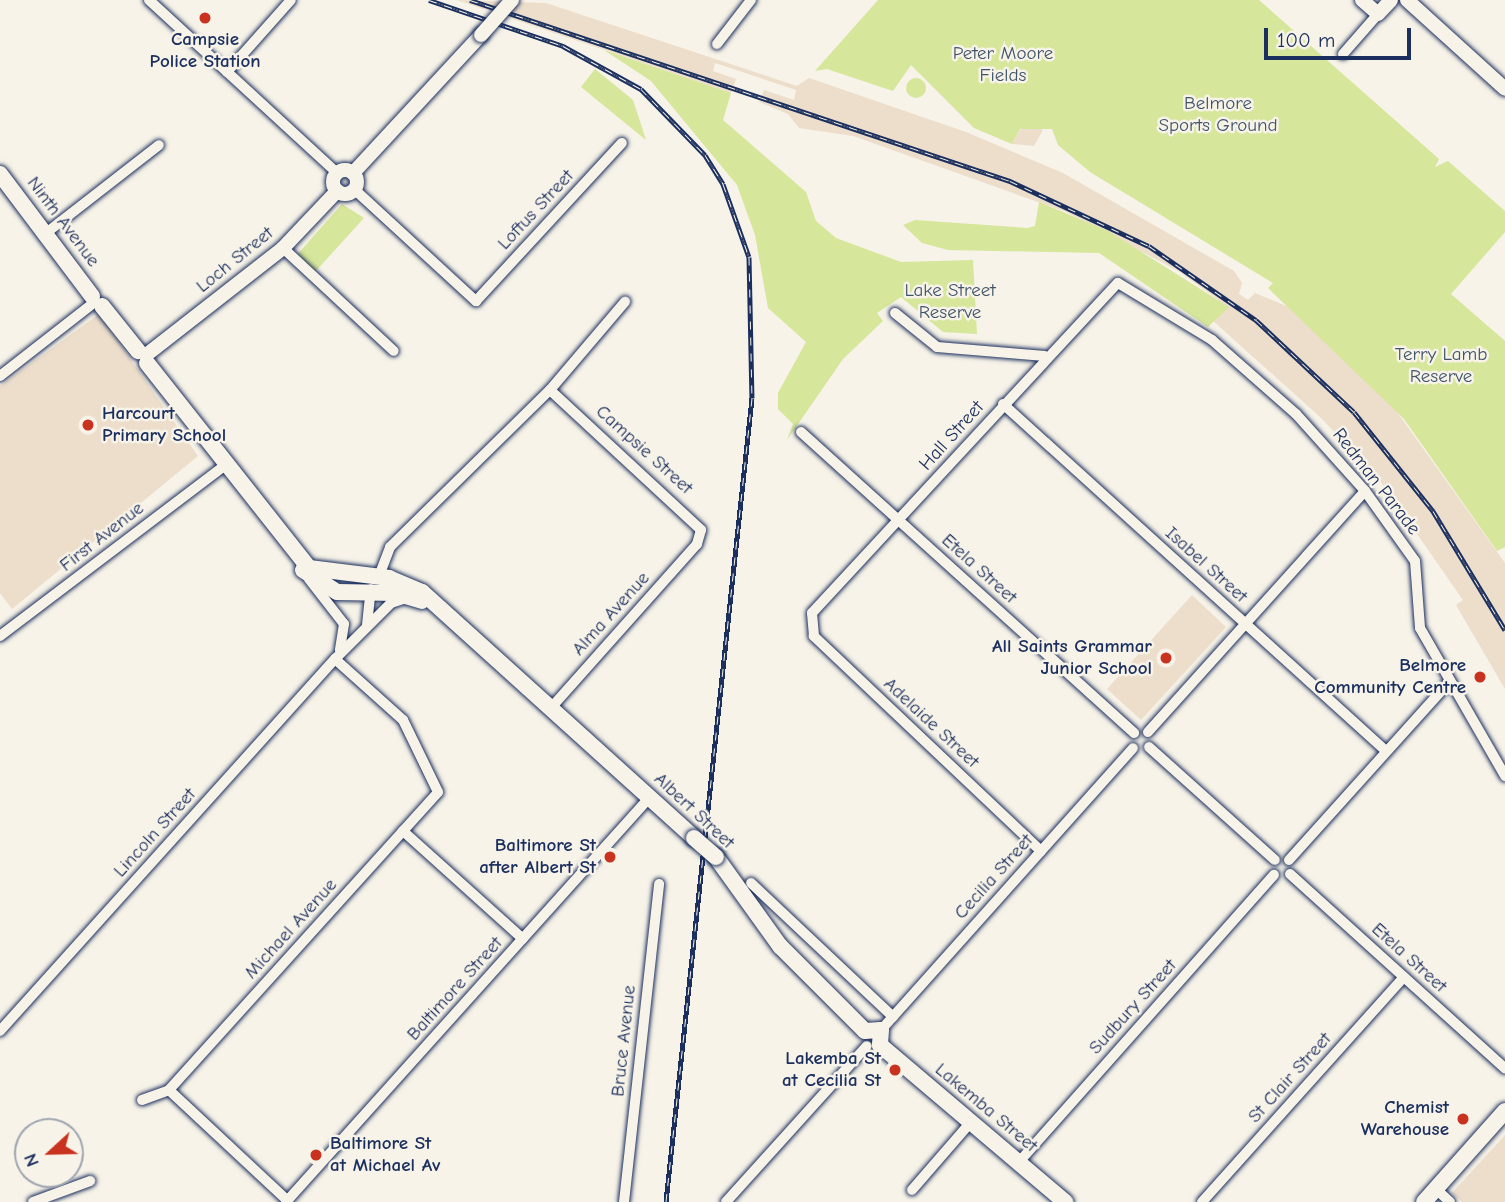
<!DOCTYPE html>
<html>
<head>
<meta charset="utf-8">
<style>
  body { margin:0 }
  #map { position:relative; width:1505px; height:1202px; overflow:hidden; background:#f7f3e8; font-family:"Comic Neue",sans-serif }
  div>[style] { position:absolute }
  .built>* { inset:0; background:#eddecb }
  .green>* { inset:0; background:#d6e69a }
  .round { border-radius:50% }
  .roads { filter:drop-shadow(0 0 2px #1b2f5e) drop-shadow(0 0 2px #1b2f5e) }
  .minor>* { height:10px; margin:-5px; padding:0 5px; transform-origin:5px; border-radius:5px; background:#f7f3e8 }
  .tertiary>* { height:14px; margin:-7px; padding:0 7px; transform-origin:7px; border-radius:7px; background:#f7f3e8 }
  .tertiary>.ring { margin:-7px; padding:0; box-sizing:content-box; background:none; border:14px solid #f7f3e8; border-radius:50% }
  .secondary>* { height:16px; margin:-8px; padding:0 8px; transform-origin:8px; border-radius:8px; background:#f7f3e8 }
  .rail>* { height:5px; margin-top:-2.5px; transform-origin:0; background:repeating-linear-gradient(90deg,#f7f3e8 0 8px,#1b2f5e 0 16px); box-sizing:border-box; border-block:2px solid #1b2f5e }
  .bridges { filter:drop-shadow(0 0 2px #1b2f5e) drop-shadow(0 0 2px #1b2f5e) }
  .tertiary-bridge>* { height:14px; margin:-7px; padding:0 7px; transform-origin:7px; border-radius:7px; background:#f7f3e8 }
  .secondary-bridge>* { height:16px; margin:-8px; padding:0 8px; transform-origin:8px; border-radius:8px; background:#f7f3e8 }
  .dots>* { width:19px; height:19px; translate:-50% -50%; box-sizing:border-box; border:4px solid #f7f3e8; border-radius:50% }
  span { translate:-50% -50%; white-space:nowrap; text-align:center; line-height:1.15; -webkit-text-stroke:5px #f7f3e8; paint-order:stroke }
  .poi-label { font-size:19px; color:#1b2f5e; font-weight:700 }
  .left { translate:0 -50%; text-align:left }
  .right { translate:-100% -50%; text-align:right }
  .park-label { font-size:19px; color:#40546a }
  .street-label { font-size:19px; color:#1b2f5e }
  .north { position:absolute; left:14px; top:1118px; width:70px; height:70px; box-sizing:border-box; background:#f7f3e8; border:2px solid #9fa5b1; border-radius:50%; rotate:248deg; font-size:19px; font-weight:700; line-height:28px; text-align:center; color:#1b2f5e }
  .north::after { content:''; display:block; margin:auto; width:24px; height:32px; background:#c8321e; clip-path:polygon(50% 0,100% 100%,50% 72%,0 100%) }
  .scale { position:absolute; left:1264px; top:28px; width:147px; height:32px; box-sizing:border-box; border:4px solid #1b2f5e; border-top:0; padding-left:9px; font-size:21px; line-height:24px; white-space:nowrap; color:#1b2f5e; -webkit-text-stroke:5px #f7f3e8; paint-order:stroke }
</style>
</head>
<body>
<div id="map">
  <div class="built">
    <div style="clip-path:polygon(457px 0,546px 3px,797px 86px,809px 78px,966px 132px,1063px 173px,1234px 271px,1242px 283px,1239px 294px,1248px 300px,1255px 293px,1289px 307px,1395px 409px,1505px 563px,1505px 689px,1456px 605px,1463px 600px,1378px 478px,1320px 417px,1212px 320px,1228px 307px,1180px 272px,1066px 212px,853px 136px,799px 128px,788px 114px,759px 102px,764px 90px,794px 100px,796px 90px,715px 63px,713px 71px,736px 79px,731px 93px)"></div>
    <div style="clip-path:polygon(1034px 125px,1043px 130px,1034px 146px,1012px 144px,1020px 130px)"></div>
    <div style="clip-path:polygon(99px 314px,198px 456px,12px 609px,0 593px,0 386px)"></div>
    <div style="clip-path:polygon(1192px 595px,1226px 627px,1141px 720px,1107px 689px)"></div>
    <div style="clip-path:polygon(1505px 1135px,1505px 1202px,1462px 1202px,1452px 1193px)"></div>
  </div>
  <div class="green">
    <div style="clip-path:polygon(878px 0,1259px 0,1439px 159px,1435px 167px,1448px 161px,1505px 211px,1505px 232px,1451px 294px,1505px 341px,1505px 547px,1497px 551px,1404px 419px,1268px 288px,1273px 283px,1090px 172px,1058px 145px,1052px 129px,1020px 129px,1012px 144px,974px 128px,911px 65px,893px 91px,827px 69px,815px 71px)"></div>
    <div style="clip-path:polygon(604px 50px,731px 93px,723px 120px,806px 192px,816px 221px,836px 238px,901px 262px,973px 260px,977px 334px,943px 332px,901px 297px,877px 313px,883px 321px,843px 359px,787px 440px,793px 424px,778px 409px,778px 393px,806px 342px,768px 308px,755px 235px,737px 185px,651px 81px)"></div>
    <div style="clip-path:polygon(595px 69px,633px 100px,646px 140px,581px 87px)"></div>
    <div class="round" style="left:906px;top:78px;width:20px;height:20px"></div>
    <div style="clip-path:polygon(1039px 202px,1108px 231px,1229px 307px,1208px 327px,1099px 253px,948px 250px,922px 243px,903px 225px,915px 220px,1028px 228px,1035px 226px)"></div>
    <div style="clip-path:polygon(342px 204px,364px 218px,314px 273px,296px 256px)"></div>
  </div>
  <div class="roads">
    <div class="minor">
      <div style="left:149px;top:0;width:255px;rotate:42.6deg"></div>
      <div style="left:717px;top:44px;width:56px;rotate:-52.3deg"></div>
      <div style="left:1343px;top:54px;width:53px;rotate:-48.8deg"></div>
      <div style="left:227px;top:72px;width:96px;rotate:-48.4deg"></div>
      <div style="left:354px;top:189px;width:166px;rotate:42.6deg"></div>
      <div style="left:476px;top:301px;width:215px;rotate:-47.3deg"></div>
      <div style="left:46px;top:233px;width:143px;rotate:-37.9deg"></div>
      <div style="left:283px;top:248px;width:151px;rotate:42.9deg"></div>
      <div style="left:895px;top:313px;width:54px;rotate:39deg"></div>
      <div style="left:937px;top:347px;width:108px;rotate:4.8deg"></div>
      <div style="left:0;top:376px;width:115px;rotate:-38deg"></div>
      <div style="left:550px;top:390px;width:206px;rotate:42.8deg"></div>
      <div style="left:701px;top:530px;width:15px;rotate:106deg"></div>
      <div style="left:697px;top:544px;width:220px;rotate:131.7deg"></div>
      <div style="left:1003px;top:404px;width:517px;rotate:42.18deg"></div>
      <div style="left:801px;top:432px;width:449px;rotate:42.1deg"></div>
      <div style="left:379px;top:576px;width:31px;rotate:-69deg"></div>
      <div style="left:390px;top:547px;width:224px;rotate:-44.5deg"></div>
      <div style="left:550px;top:390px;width:116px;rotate:-49.6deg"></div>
      <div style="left:309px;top:579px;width:57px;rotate:52.1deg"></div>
      <div style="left:344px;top:624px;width:26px;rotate:99deg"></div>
      <div style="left:367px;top:625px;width:36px;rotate:-84deg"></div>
      <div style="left:0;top:636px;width:283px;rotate:-37.2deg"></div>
      <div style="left:1148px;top:732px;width:324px;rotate:-48deg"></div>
      <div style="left:1149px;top:747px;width:169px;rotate:41.9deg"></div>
      <div style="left:403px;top:831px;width:161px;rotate:42deg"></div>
      <div style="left:1041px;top:851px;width:313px;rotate:-136.6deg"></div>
      <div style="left:814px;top:636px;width:23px;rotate:-95deg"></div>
      <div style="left:812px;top:613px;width:450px;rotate:-47.2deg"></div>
      <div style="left:1118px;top:283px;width:110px;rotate:31.2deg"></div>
      <div style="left:1212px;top:340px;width:112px;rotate:41.4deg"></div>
      <div style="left:1296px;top:414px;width:103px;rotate:48.1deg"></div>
      <div style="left:1365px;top:491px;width:86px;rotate:54.5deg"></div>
      <div style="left:1415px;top:561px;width:67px;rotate:85.7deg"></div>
      <div style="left:1420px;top:628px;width:171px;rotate:60.1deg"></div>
      <div style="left:1289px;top:860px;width:241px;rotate:-48deg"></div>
      <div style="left:1290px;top:874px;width:290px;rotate:42.1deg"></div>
      <div style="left:751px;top:883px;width:195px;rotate:43.3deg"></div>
      <div style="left:881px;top:1030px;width:378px;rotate:-48.2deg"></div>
      <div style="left:0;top:1031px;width:501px;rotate:-48deg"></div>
      <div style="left:335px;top:659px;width:79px;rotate:-45deg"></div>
      <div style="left:391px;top:603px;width:16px;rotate:-18deg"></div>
      <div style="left:169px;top:1090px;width:161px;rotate:43deg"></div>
      <div style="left:142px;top:1100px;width:29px;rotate:-20deg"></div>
      <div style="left:169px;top:1090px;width:401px;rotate:-47.9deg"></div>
      <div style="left:438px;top:792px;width:80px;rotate:-115.9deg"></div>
      <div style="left:403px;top:720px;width:91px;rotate:-138.1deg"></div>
      <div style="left:1019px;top:1162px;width:384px;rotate:-48.4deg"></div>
      <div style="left:1436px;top:1189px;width:19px;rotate:43deg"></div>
      <div style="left:912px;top:1190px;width:90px;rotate:-49.1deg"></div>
      <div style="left:33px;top:1202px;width:61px;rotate:-20.2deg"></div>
      <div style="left:286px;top:1202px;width:543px;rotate:-48.06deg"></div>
      <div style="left:624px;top:1202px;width:320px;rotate:-83.7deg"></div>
      <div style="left:726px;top:1202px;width:210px;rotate:-47.9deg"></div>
      <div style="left:1202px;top:1202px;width:302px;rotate:-48.1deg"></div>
    </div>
    <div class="tertiary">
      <div style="left:1362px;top:0;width:21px;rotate:41deg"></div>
      <div style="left:1378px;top:14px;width:19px;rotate:-47deg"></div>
      <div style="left:1407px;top:0;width:132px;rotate:42.2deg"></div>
      <div class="ring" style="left:333px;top:170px;width:10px;height:10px"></div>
      <div style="left:353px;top:173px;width:188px;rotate:-47.2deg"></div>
      <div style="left:150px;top:352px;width:169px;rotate:-38deg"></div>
      <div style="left:283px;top:248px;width:79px;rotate:-46.5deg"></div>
    </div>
    <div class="secondary">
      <div style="left:0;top:174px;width:153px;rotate:53deg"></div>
      <div style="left:102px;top:306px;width:58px;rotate:51.3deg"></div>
      <div style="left:147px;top:363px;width:261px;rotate:51.7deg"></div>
      <div style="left:309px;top:568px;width:81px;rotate:7.1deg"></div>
      <div style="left:389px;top:578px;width:36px;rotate:23deg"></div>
      <div style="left:422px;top:592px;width:367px;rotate:42.1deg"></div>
      <div style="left:303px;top:570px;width:40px;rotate:32.9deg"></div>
      <div style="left:337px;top:592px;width:59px;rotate:1deg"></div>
      <div style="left:396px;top:593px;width:27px;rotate:17deg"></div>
      <div style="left:716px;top:857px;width:110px;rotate:54.3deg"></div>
      <div style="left:780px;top:946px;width:120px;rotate:45deg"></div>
      <div style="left:865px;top:1031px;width:16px;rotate:-4deg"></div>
      <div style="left:881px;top:1030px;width:15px;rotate:94deg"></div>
      <div style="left:880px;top:1045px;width:243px;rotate:40.3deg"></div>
      <div style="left:1424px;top:1202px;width:122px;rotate:-48.3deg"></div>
    </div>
  </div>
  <div class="rail">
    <div style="left:429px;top:0;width:142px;rotate:18.9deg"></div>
    <div style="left:563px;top:46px;width:89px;rotate:28.9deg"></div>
    <div style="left:641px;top:89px;width:92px;rotate:45.9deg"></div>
    <div style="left:705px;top:155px;width:34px;rotate:58deg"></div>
    <div style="left:723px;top:184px;width:77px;rotate:70.4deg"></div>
    <div style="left:749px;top:257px;width:141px;rotate:88.8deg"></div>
    <div style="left:752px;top:398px;width:809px;rotate:96.11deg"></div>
    <div style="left:470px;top:0;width:570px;rotate:18.53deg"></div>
    <div style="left:1010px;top:181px;width:153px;rotate:25.1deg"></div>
    <div style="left:1149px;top:246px;width:130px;rotate:34.7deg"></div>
    <div style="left:1256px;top:320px;width:134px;rotate:43.2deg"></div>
    <div style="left:1354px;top:412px;width:127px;rotate:51.4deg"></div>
    <div style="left:1433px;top:511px;width:139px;rotate:58.8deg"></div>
  </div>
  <div class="bridges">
    <div class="tertiary-bridge">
      <div style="left:481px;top:35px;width:47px;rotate:-48.5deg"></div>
    </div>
    <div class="secondary-bridge">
      <div style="left:694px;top:838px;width:29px;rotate:41deg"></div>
    </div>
  </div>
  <div class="dots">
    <div style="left:205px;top:18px;background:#c8321e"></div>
    <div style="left:88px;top:425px;background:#c8321e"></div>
    <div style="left:1166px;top:658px;background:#c8321e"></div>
    <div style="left:1480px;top:677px;background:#c8321e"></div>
    <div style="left:610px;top:857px;background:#c8321e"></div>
    <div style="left:895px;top:1070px;background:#c8321e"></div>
    <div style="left:1463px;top:1119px;background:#c8321e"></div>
    <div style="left:316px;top:1155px;background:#c8321e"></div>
  </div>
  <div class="poi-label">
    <span style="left:205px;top:51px">Campsie<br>Police Station</span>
    <span class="left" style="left:102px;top:425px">Harcourt<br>Primary School</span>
    <span class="right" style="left:1152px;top:658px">All Saints Grammar<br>Junior School</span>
    <span class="right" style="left:1466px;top:677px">Belmore<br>Community Centre</span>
    <span class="right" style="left:596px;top:857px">Baltimore St<br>after Albert St</span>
    <span class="right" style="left:881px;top:1070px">Lakemba St<br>at Cecilia St</span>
    <span class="right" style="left:1449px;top:1119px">Chemist<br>Warehouse</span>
    <span class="left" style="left:330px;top:1155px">Baltimore St<br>at Michael Av</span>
  </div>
  <div class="park-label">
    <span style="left:1003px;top:65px">Peter Moore<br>Fields</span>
    <span style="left:1218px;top:115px">Belmore<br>Sports Ground</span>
    <span style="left:950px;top:302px">Lake Street<br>Reserve</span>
    <span style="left:1441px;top:366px">Terry Lamb<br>Reserve</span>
  </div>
  <div class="street-label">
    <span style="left:536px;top:210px;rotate:-47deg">Loftus Street</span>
    <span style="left:63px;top:222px;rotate:53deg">Ninth Avenue</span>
    <span style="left:235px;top:260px;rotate:-39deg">Loch Street</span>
    <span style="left:952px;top:436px;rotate:-48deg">Hall Street</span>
    <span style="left:644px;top:450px;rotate:42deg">Campsie Street</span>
    <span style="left:1376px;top:482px;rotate:52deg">Redman Parade</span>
    <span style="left:102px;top:537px;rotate:-38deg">First Avenue</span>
    <span style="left:1206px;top:565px;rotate:42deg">Isabel Street</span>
    <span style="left:979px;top:569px;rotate:42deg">Etela Street</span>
    <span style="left:611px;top:614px;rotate:-48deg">Alma Avenue</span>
    <span style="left:931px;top:723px;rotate:43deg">Adelaide Street</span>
    <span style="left:694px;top:811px;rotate:43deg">Albert Street</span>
    <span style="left:155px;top:833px;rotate:-48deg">Lincoln Street</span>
    <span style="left:994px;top:877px;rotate:-48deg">Cecilia Street</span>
    <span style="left:291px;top:929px;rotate:-48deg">Michael Avenue</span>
    <span style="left:1409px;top:958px;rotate:42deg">Etela Street</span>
    <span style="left:455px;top:989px;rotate:-48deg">Baltimore Street</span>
    <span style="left:1133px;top:1007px;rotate:-48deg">Sudbury Street</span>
    <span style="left:624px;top:1041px;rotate:-84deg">Bruce Avenue</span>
    <span style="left:1290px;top:1078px;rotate:-48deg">St Clair Street</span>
    <span style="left:986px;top:1108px;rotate:40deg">Lakemba Street</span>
  </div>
  <div class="north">N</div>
  <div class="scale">100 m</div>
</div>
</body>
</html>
